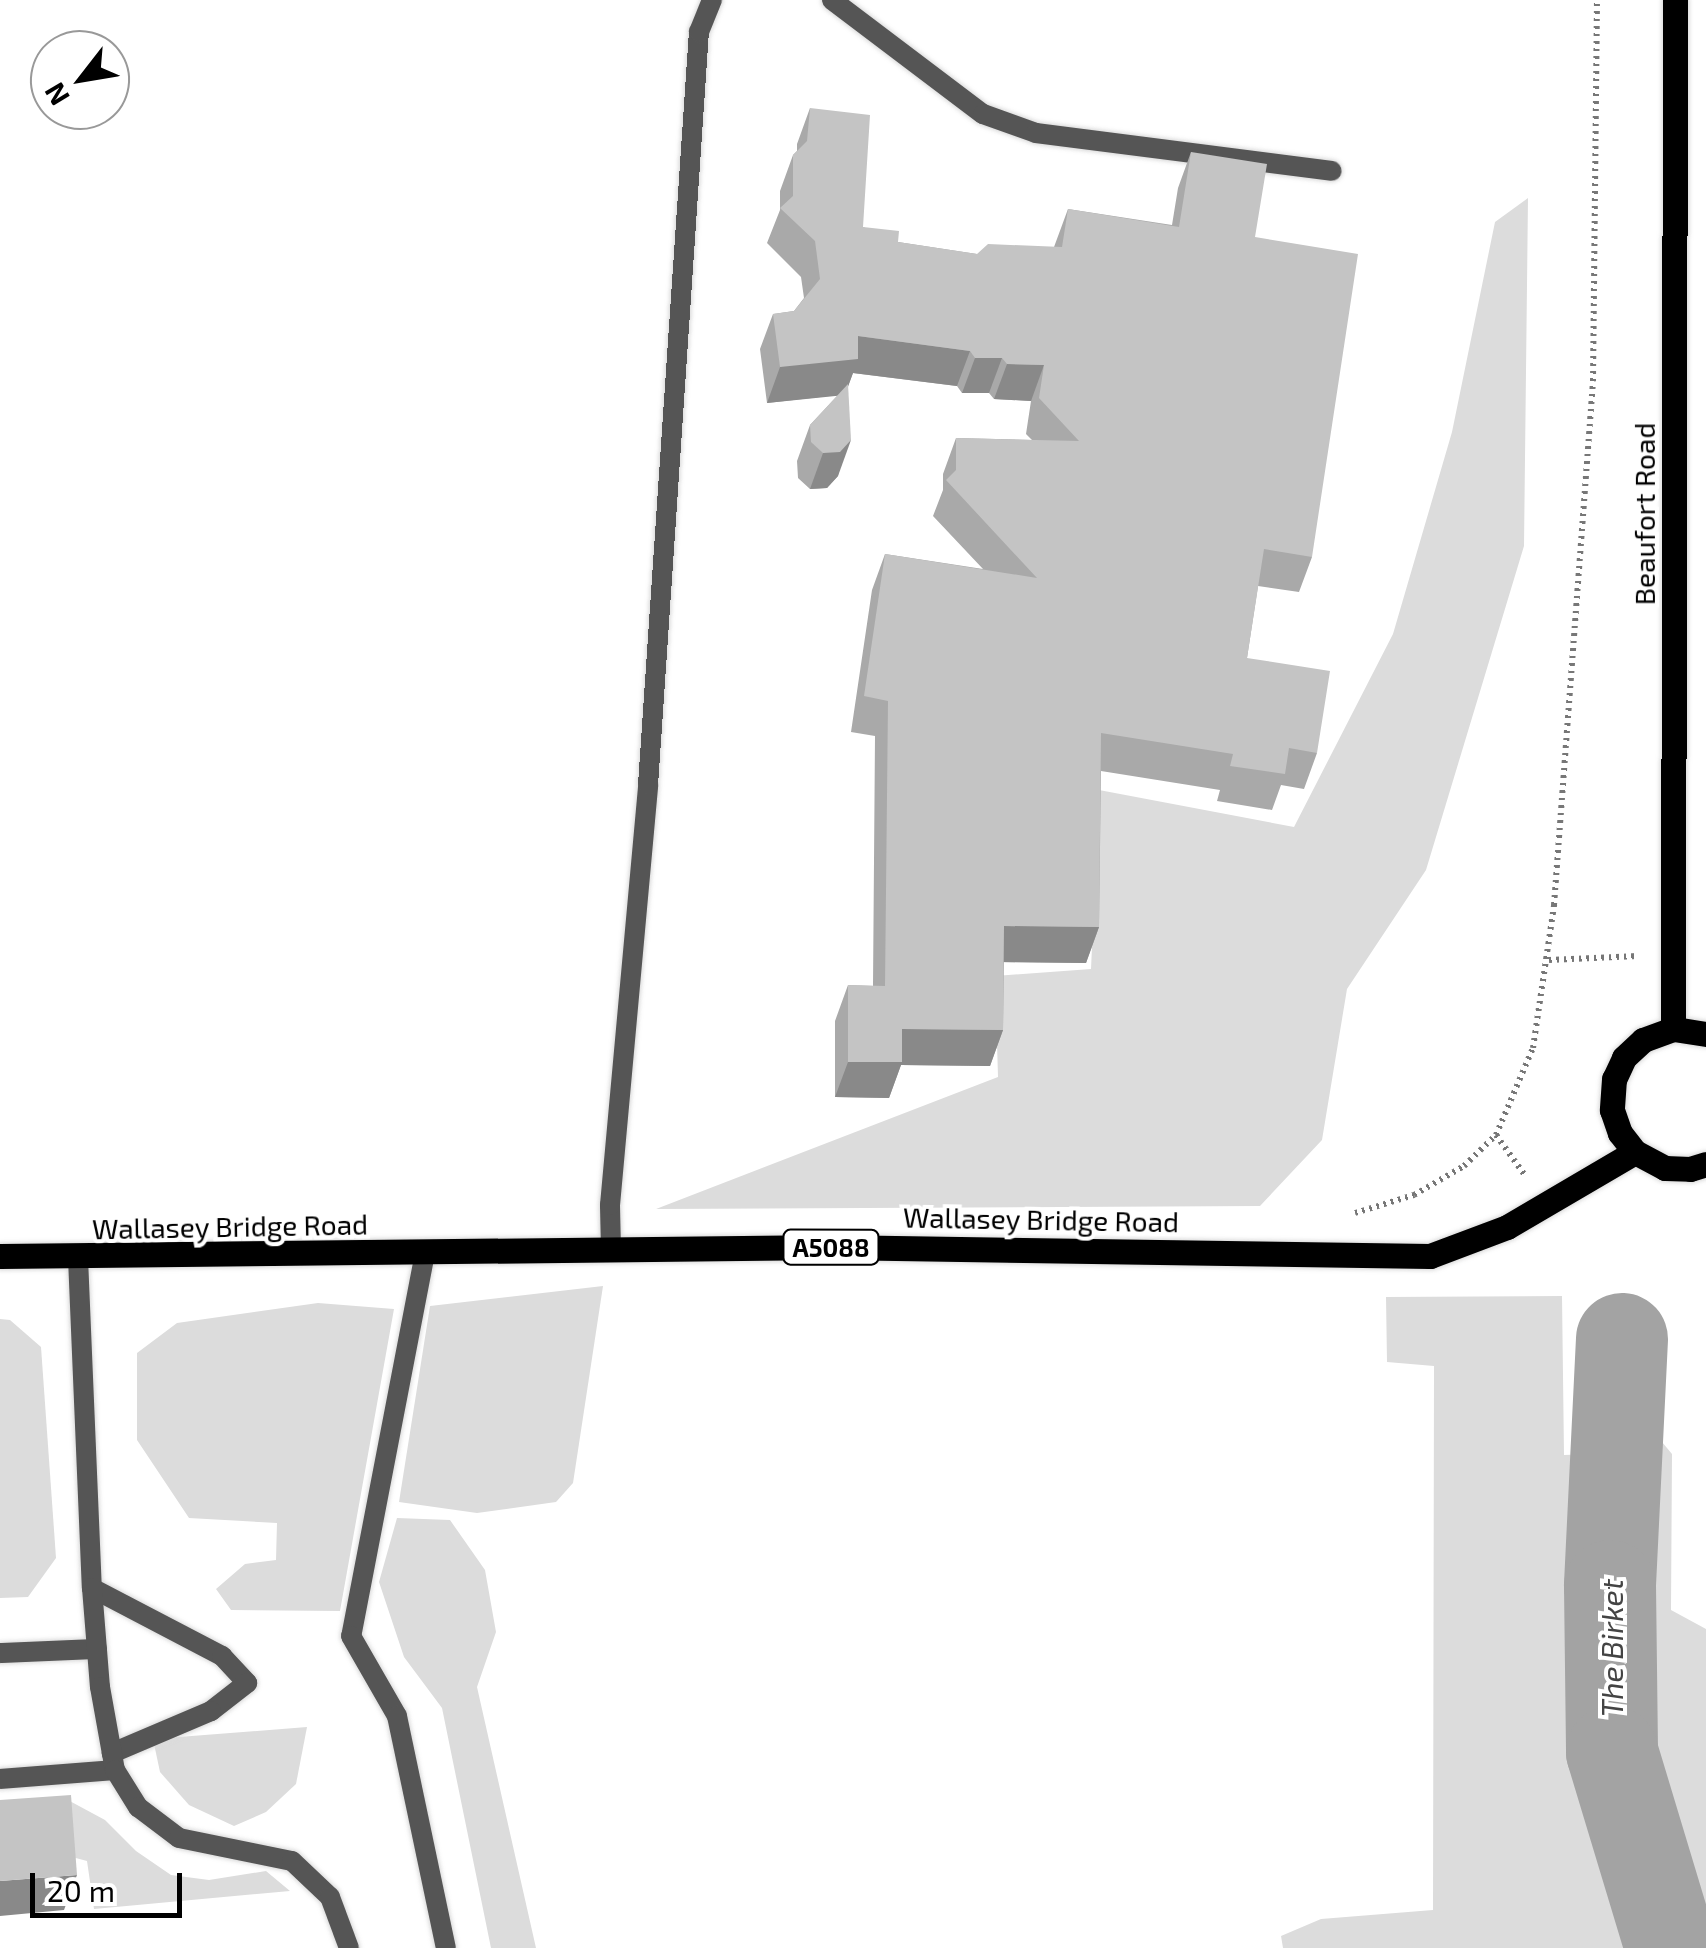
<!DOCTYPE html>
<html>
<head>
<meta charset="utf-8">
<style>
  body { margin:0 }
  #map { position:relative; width:1706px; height:1948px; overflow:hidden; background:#fff; font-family:"Exo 2",sans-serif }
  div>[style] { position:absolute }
  .green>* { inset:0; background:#dcdcdc }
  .river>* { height:92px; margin:-46px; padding:0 46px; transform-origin:46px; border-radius:46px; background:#a3a3a3 }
  .path>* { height:6px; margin-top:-3px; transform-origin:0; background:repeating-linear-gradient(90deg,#777 0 2.5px,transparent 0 7.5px) }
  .roads { filter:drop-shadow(0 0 2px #dbdbdb) drop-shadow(0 0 2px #dbdbdb) }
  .lane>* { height:20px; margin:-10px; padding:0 10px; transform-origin:10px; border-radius:10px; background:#555 }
  .street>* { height:20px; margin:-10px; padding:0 10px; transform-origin:10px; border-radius:10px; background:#555 }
  .primary>* { height:25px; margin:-12.5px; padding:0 12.5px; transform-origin:12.5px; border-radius:12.5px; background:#000 }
  .wall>* { inset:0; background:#a9a9a9 }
  .shaded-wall>* { inset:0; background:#898989 }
  .building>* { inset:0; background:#c4c4c4 }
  span { translate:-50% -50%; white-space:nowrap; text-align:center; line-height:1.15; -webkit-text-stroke:8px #fff; paint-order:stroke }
  .shield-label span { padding:2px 8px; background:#fff; border:2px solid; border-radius:8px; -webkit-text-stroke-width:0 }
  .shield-label { font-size:25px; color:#000; font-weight:700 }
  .street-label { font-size:28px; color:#000 }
  .water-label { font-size:30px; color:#444; font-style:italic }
  .north { position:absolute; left:30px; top:30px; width:100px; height:100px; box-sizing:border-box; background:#fff; border:2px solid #999; border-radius:50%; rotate:239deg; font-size:28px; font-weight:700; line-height:40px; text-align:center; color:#000 }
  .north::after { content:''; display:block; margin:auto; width:35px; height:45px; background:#000; clip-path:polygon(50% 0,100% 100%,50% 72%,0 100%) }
  .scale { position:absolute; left:30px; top:1873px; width:152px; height:45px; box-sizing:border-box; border:5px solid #000; border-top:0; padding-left:12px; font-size:30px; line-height:35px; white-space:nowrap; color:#000; -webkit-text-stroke:8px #fff; paint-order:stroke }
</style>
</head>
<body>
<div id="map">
  <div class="green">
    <div style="clip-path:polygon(1528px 198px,1524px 546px,1426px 870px,1347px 989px,1322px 1140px,1260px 1206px,656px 1209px,998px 1077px,995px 976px,1091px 969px,1099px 790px,1294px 827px,1393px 634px,1452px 432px,1495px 222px)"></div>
    <div style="clip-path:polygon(603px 1286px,573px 1483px,556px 1502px,477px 1513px,399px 1502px,430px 1306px)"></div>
    <div style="clip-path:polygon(1562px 1296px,1564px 1455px,1592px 1454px,1585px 1720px,1593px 1770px,1646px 1948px,1283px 1948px,1281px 1936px,1321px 1919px,1433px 1910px,1434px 1366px,1387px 1362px,1386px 1297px)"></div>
    <div style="clip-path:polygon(318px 1303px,394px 1309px,340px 1611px,231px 1610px,216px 1589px,245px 1564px,276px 1560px,277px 1523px,189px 1518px,137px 1440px,137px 1353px,177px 1323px)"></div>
    <div style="clip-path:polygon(0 1319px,10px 1320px,41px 1347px,56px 1558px,28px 1597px,0 1598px)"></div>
    <div style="clip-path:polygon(1642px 1418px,1672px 1454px,1671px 1610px,1706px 1629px,1706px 1948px,1686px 1899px,1639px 1703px)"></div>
    <div style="clip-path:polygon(397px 1518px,450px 1520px,485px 1570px,496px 1632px,477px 1687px,536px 1948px,491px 1948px,442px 1708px,404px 1657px,379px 1582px)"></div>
    <div style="clip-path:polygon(307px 1727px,296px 1784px,266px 1812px,234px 1826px,189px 1805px,160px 1772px,153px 1739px)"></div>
    <div style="clip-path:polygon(66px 1799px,105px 1820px,136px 1851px,171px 1875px,209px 1880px,266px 1871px,290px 1891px,94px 1909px,87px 1861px,72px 1857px)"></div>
  </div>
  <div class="river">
    <div style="left:1622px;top:1339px;width:247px;rotate:92.8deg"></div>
    <div style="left:1610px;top:1586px;width:166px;rotate:89.3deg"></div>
    <div style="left:1612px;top:1752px;width:205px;rotate:73.2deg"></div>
  </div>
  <div class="path">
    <div style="left:1549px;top:960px;width:89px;rotate:-2.6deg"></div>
    <div style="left:1496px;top:1135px;width:48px;rotate:54.3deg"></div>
    <div style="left:1355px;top:1213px;width:62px;rotate:-17deg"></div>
    <div style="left:1414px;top:1195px;width:58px;rotate:-30.1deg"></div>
    <div style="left:1464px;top:1166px;width:45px;rotate:-44.1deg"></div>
    <div style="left:1496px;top:1135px;width:95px;rotate:-67deg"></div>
    <div style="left:1533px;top:1048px;width:145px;rotate:-81.6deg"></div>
    <div style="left:1554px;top:905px;width:525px;rotate:-85.74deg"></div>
    <div style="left:1593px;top:381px;width:381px;rotate:-89.4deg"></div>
  </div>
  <div class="roads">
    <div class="lane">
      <div style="left:832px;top:0;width:189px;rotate:37.1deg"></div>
      <div style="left:983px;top:114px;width:56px;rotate:19.7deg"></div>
      <div style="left:1036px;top:133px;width:298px;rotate:7.3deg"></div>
      <div style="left:611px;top:1250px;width:45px;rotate:-91.3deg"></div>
      <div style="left:610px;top:1205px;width:422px;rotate:-84.8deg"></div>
      <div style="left:648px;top:785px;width:755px;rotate:-86.13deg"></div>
      <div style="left:699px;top:32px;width:35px;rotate:-68deg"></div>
      <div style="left:425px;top:1253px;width:390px;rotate:100.9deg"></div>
      <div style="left:351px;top:1636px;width:92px;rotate:60.1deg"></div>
      <div style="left:397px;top:1716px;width:237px;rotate:78.1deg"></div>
      <div style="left:92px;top:1588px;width:147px;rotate:27.6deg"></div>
      <div style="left:222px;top:1656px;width:37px;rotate:47deg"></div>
      <div style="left:247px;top:1683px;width:46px;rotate:142.1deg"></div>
      <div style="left:211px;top:1711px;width:108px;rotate:157deg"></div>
      <div style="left:0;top:1653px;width:97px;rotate:-2.4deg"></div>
      <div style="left:0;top:1779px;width:115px;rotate:-4.5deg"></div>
    </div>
    <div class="street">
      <div style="left:78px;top:1258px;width:330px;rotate:87.6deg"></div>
      <div style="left:92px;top:1588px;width:99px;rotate:85.4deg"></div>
      <div style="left:100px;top:1687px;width:84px;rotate:79.8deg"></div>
      <div style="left:115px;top:1770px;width:44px;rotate:58.1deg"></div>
      <div style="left:138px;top:1807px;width:51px;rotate:37.1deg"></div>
      <div style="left:179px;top:1838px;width:115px;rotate:11.5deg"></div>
      <div style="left:292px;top:1861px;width:52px;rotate:43.5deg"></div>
      <div style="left:330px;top:1897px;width:54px;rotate:69.6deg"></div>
    </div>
    <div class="primary">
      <div style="left:1673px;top:1029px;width:1029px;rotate:-89.89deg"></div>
      <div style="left:1706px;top:1034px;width:33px;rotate:-171deg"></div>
      <div style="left:1673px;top:1029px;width:32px;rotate:160deg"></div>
      <div style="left:1643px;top:1040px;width:26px;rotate:137deg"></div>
      <div style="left:1624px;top:1058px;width:23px;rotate:115deg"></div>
      <div style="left:1614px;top:1079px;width:31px;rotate:94deg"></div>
      <div style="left:1612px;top:1110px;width:24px;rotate:71deg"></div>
      <div style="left:1620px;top:1133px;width:24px;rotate:52deg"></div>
      <div style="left:1635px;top:1152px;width:34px;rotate:28deg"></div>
      <div style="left:1665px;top:1168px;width:25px;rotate:2deg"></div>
      <div style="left:1690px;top:1169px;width:17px;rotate:-17deg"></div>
      <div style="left:0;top:1256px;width:831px;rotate:-0.62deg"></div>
      <div style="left:831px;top:1247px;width:599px;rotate:0.86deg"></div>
      <div style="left:1430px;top:1256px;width:82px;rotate:-20.6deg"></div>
      <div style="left:1507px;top:1227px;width:148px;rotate:-30.4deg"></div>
    </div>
  </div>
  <div class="wall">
    <div style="clip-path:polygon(810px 108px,863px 227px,898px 242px,977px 254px,1054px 247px,1068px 209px,1172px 225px,1178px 188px,1191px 152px,1255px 237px,1312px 557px,1299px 592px,1258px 586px,1247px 658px,1317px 753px,1304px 789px,1281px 785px,1272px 810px,1217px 801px,1220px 790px,1101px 771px,1099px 927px,1086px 963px,1004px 962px,1003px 1030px,990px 1066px,901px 1065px,889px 1098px,835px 1097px,835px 1021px,848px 985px,873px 986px,875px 736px,851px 732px,872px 590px,885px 554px,983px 569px,933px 516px,943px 490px,943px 474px,956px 438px,1032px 440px,1026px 434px,1031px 401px,994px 399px,989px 393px,962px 393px,957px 386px,853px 373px,848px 386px,838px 476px,827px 488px,810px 489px,798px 478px,797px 461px,810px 425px,838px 395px,767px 403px,760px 349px,773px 314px,794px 311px,804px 298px,801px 277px,767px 243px,780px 210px,780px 191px,793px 155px,797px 151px,797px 144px)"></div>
  </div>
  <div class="shaded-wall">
    <div style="clip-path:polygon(858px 336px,970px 351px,957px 386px,853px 373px,845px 395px,767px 403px,780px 367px)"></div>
    <div style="clip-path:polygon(975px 358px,1002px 358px,989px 393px,962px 393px)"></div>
    <div style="clip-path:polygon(1007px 364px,1044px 365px,1031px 401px,994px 399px)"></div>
    <div style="clip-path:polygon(851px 440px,838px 476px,827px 488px,810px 489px,823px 453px)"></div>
    <div style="clip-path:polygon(1004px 926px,1099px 927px,1086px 963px,991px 962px)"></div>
    <div style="clip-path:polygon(902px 1029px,1003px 1030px,990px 1066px,901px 1065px,889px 1098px,835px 1097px,848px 1062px)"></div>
    <div style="clip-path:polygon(77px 1875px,64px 1910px,0 1916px,0 1881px)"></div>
  </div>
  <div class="building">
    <div style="clip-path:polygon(810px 108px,870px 115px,863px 227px,899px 231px,898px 242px,977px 254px,988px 244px,1062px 247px,1068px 209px,1179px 227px,1191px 152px,1267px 164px,1255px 237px,1358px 254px,1312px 557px,1264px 549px,1247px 658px,1330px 671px,1317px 753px,1289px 748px,1285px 774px,1230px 766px,1233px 754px,1101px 733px,1099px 927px,1004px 926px,1003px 1030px,902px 1029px,902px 1062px,848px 1062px,848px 985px,885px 986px,888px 701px,864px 696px,885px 554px,1037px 578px,946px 480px,956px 470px,956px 438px,1079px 441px,1039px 398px,1044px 365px,1007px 364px,1002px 358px,975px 358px,970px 351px,858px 336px,858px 359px,780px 367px,773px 314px,794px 311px,820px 279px,815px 241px,780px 208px,793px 196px,793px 155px,807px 141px)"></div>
    <div style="clip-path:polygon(848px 384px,851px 440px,840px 452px,823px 453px,811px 442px,810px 425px)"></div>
    <div style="clip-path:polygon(71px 1795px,77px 1875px,0 1881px,0 1800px)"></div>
  </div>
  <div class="shield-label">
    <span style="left:831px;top:1247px">A5088</span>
  </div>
  <div class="street-label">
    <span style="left:1644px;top:514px;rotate:-90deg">Beaufort Road</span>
    <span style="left:1041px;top:1219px;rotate:1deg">Wallasey Bridge Road</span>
    <span style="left:230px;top:1226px;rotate:-1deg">Wallasey Bridge Road</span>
  </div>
  <div class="water-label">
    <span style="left:1611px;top:1648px;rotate:-90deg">The Birket</span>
  </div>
  <div class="north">N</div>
  <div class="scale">20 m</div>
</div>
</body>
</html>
